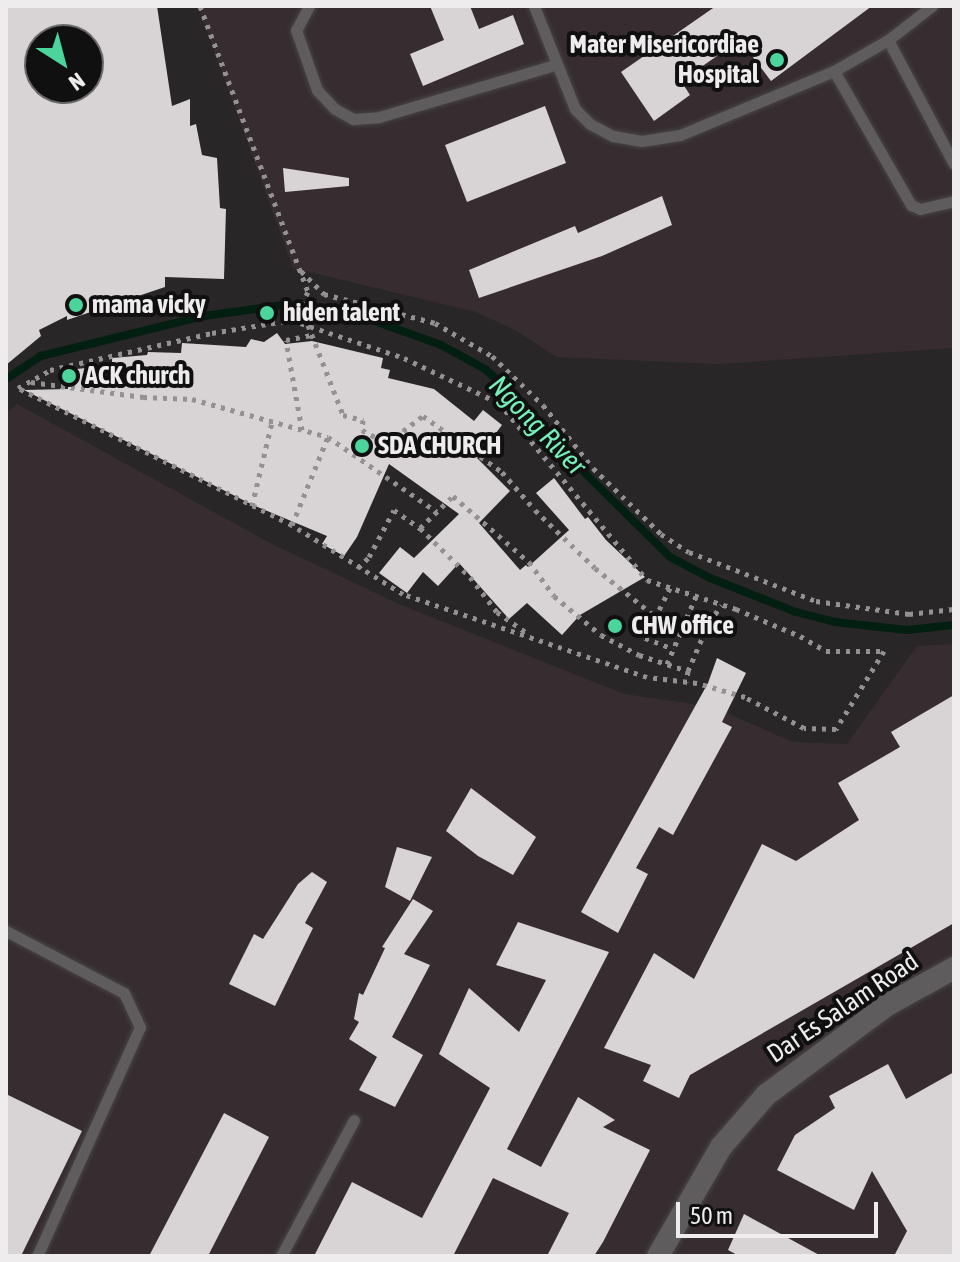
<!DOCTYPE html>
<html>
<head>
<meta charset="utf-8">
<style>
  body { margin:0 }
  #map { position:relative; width:960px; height:1262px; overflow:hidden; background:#292627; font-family:"Asap Condensed",sans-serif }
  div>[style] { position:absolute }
  .built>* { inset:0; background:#372d30 }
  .stream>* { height:8px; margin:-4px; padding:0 4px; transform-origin:4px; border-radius:4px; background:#021f12 }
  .building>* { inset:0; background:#d8d3d4 }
  .path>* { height:5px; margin-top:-2.5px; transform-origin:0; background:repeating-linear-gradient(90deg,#939192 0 4px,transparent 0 10px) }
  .roads { filter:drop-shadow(0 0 2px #474445) drop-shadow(0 0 2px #474445) }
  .service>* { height:11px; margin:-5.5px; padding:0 5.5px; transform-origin:5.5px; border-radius:5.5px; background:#5f5c5d }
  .minor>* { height:22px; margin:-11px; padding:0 11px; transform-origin:11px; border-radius:11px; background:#5f5c5d }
  .dots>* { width:22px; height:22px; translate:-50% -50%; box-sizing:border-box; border:4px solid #111010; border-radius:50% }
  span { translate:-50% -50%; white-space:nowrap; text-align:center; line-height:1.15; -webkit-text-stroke:8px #111010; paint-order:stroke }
  .poi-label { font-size:26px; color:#eeeced; font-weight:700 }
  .right { translate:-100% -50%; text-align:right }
  .left { translate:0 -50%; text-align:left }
  .street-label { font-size:26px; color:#eeeced }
  .water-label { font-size:28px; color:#73efb7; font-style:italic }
  .frame { position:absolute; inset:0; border:8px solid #eeeced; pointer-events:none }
  .north { position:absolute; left:24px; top:24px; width:80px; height:80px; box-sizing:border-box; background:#111010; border:2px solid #696868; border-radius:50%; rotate:144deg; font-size:22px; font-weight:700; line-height:32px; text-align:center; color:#eeeced }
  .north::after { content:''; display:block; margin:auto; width:28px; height:36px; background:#4bd49b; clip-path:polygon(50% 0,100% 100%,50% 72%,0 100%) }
  .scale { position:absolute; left:676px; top:1202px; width:202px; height:36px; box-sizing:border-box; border:4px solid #eeeced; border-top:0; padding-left:10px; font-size:24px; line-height:28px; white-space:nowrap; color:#eeeced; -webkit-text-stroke:6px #111010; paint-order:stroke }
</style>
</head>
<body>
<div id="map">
  <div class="built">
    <div style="clip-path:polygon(198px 6px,954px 6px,954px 348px,719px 364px,557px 357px,517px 331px,476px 312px,293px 268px)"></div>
    <div style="clip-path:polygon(17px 404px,270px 543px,401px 605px,624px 694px,714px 707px,792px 742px,847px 744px,917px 646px,954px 644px,954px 1256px,6px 1256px,6px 414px)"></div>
  </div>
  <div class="stream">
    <div style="left:6px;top:379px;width:42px;rotate:-33.3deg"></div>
    <div style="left:41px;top:356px;width:168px;rotate:-13.8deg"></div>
    <div style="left:204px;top:316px;width:81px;rotate:-7.8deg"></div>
    <div style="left:284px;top:305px;width:72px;rotate:7.2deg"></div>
    <div style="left:355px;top:314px;width:91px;rotate:19.8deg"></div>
    <div style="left:441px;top:345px;width:50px;rotate:28.6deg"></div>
    <div style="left:485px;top:369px;width:43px;rotate:41.2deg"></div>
    <div style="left:517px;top:397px;width:92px;rotate:48.5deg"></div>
    <div style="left:578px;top:466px;width:129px;rotate:44.7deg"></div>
    <div style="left:670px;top:557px;width:45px;rotate:27.7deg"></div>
    <div style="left:710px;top:578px;width:92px;rotate:21.6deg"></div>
    <div style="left:796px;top:612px;width:40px;rotate:14.4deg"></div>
    <div style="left:835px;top:622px;width:72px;rotate:6.3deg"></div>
    <div style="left:907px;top:630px;width:47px;rotate:-6.1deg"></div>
  </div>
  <div class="building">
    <div style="clip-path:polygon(evenodd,6px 6px,157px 6px,172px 106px,190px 99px,190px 126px,196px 124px,202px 155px,217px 158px,220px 208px,226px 209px,224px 279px,165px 277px,165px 287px,67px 320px,67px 316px,39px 330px,41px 336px,6px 365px,6px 6px,40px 40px,88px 40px,88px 88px,40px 88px,40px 40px)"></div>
    <div style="clip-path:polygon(430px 6px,470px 6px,479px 29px,513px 15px,524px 44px,423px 86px,410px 54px,444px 40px)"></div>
    <div style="clip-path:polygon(716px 6px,872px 6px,771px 81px,740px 40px,681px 81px,690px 95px,654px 121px,621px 72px)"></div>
    <div style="clip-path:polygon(545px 106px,566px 163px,467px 202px,445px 145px)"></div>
    <div style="clip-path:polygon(283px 168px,349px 178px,349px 186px,285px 192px)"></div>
    <div style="clip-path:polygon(662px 196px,672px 225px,602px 256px,479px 298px,469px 270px,575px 226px,578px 233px)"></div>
    <div style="clip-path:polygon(277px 333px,285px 344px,312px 341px,383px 358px,381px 368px,390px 370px,388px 378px,434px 389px,474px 421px,483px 410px,502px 425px,477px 458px,510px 491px,479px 523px,520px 570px,526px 565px,528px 567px,569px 530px,536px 493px,554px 478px,585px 519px,588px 517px,606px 540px,645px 577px,580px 615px,562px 635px,527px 603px,509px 619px,459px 563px,438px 586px,423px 572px,407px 593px,379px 573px,400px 547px,414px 558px,459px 514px,389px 464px,357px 537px,344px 556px,322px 544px,327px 536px,253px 505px,24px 390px,68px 389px,68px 370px,112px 365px,112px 358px,147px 355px,148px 352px,181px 353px,182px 343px,246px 347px,251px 339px,264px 342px)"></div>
    <div style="clip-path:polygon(717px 658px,746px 673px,722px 722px,732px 727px,673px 835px,659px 827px,636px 868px,648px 874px,618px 933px,581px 912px,708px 683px)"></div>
    <div style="clip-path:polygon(954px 695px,954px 923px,690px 1075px,679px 1098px,643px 1081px,651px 1065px,604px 1048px,654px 953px,694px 979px,762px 844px,796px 861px,859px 820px,838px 783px,900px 747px,891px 732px)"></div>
    <div style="clip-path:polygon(471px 788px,536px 837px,513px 875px,478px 856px,446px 831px)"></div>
    <div style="clip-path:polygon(397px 847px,432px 857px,410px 901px,385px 887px)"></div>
    <div style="clip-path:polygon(312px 872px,327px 882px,305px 923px,313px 928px,275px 1006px,229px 984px,254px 934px,263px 939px,298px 884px)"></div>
    <div style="clip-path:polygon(413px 899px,433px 911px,404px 954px,430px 965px,392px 1037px,423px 1055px,395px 1107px,359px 1090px,377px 1057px,349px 1039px,359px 1022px,354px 1019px,359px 993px,363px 995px,385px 948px,382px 947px)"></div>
    <div style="clip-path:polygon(518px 922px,609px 952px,507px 1149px,541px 1167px,578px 1097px,615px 1120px,603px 1127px,650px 1150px,603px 1242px,594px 1256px,547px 1256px,569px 1213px,493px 1178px,453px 1256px,314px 1256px,352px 1182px,422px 1218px,490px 1088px,439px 1054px,469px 988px,519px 1032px,546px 980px,496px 965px)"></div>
    <div style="clip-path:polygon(888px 1064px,906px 1099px,954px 1072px,954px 1256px,894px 1256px,907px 1231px,872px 1171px,854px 1210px,777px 1170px,795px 1135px,835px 1108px,829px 1096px)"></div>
    <div style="clip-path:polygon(6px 1094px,82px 1131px,21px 1256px,6px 1256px)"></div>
    <div style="clip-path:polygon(224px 1113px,269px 1137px,208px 1256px,149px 1256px)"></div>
    <div style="clip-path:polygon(744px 1214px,821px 1256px,739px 1256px,728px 1250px)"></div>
  </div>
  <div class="path">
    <div style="left:200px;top:6px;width:306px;rotate:69.3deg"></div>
    <div style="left:308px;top:292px;width:33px;rotate:121deg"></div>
    <div style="left:291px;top:320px;width:119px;rotate:18.6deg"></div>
    <div style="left:404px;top:358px;width:105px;rotate:25.3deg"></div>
    <div style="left:499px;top:403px;width:231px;rotate:50.1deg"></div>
    <div style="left:647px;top:580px;width:94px;rotate:18deg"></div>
    <div style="left:736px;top:609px;width:69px;rotate:22.9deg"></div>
    <div style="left:800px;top:636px;width:30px;rotate:30deg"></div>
    <div style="left:826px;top:651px;width:58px"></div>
    <div style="left:884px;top:651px;width:92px;rotate:121.6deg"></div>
    <div style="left:836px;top:729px;width:32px;rotate:-178deg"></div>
    <div style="left:804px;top:728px;width:67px;rotate:-152.3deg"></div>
    <div style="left:745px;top:697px;width:50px;rotate:-163.7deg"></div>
    <div style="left:697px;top:683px;width:50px;rotate:-173.2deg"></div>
    <div style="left:647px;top:677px;width:258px;rotate:-161.2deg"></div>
    <div style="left:403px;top:594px;width:131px;rotate:-148.1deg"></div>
    <div style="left:292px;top:525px;width:306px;rotate:-153.4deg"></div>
    <div style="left:18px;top:388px;width:37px;rotate:-29deg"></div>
    <div style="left:50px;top:370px;width:166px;rotate:-12.9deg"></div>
    <div style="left:212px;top:333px;width:80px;rotate:-9.3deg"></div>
    <div style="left:301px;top:271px;width:33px;rotate:45deg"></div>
    <div style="left:324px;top:294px;width:115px;rotate:14.6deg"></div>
    <div style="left:435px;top:323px;width:66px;rotate:30.1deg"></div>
    <div style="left:492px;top:356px;width:71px;rotate:43.9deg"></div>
    <div style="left:543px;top:405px;width:80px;rotate:51.6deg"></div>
    <div style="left:593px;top:468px;width:95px;rotate:44.1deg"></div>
    <div style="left:661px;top:534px;width:33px;rotate:33deg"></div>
    <div style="left:689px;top:552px;width:136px;rotate:21.1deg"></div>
    <div style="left:816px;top:601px;width:94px;rotate:8deg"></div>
    <div style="left:909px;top:614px;width:45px;rotate:-6.3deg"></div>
    <div style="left:308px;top:325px;width:97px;rotate:68.7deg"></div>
    <div style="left:343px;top:415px;width:21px;rotate:14deg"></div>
    <div style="left:363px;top:420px;width:10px;rotate:96deg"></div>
    <div style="left:362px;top:430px;width:44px;rotate:28.3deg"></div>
    <div style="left:401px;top:451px;width:20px;rotate:-84deg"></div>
    <div style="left:403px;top:431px;width:25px;rotate:-37deg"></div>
    <div style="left:423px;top:416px;width:97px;rotate:35.3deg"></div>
    <div style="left:502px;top:472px;width:50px;rotate:49deg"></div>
    <div style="left:535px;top:510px;width:83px;rotate:44deg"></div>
    <div style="left:595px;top:568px;width:78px;rotate:38.8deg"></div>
    <div style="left:31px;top:382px;width:113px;rotate:7.6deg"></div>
    <div style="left:143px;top:397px;width:49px;rotate:2.3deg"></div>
    <div style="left:192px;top:399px;width:141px;rotate:15.6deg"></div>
    <div style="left:302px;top:430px;width:91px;rotate:-100.1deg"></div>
    <div style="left:286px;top:340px;width:26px;rotate:-11deg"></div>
    <div style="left:252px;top:506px;width:86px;rotate:-76.6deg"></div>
    <div style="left:292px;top:525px;width:95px;rotate:-67.8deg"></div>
    <div style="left:328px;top:437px;width:132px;rotate:34.5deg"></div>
    <div style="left:420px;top:528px;width:46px;rotate:-44.1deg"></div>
    <div style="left:453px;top:496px;width:101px;rotate:41deg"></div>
    <div style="left:529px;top:562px;width:42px;rotate:53.7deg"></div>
    <div style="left:554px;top:596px;width:61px;rotate:39.7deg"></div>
    <div style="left:601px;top:635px;width:43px;rotate:27.8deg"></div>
    <div style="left:639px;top:655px;width:52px;rotate:18.1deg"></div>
    <div style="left:688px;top:671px;width:11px;rotate:100deg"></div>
    <div style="left:358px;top:568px;width:16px;rotate:-45deg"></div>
    <div style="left:369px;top:557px;width:53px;rotate:-62deg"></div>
    <div style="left:394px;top:510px;width:32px;rotate:35deg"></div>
    <div style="left:420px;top:528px;width:70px;rotate:44.4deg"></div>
    <div style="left:470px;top:577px;width:44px;rotate:52.4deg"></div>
    <div style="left:497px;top:612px;width:38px;rotate:35deg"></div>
    <div style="left:670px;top:588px;width:56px;rotate:116.6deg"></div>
    <div style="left:645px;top:638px;width:30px;rotate:21deg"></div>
    <div style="left:667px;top:664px;width:74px;rotate:-66.9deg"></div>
    <div style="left:688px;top:671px;width:53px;rotate:-66.8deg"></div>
    <div style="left:709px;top:622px;width:21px;rotate:-53deg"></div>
  </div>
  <div class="roads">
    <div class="service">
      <div style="left:309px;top:6px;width:27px;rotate:118deg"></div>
      <div style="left:296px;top:30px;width:64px;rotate:70.7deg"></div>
      <div style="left:317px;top:90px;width:26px;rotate:47deg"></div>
      <div style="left:335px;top:109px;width:21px;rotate:29deg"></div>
      <div style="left:353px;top:119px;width:26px;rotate:-4deg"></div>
      <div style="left:379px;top:117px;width:184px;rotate:-16.5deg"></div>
      <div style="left:534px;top:6px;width:111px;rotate:68.3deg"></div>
      <div style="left:575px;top:109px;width:21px;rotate:45deg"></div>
      <div style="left:590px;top:124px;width:26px;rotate:28deg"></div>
      <div style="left:613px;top:136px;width:29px;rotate:10deg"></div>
      <div style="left:642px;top:141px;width:38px;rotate:-9deg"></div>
      <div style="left:680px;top:135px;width:167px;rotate:-22.6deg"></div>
      <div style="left:834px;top:71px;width:62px;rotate:-29.9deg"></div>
      <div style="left:932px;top:6px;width:56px;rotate:142.3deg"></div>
      <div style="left:888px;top:40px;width:140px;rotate:62deg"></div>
      <div style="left:834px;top:71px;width:155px;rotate:60.1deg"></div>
      <div style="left:911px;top:205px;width:10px;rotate:24deg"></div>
      <div style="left:920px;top:209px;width:35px;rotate:-13deg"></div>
      <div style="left:6px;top:931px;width:133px;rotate:27.7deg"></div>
      <div style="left:124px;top:993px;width:38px;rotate:65deg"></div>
      <div style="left:140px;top:1027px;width:251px;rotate:114.2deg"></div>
      <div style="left:281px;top:1256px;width:154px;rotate:-61.8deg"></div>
    </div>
    <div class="minor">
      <div style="left:658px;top:1256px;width:126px;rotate:-60deg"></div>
      <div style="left:721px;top:1147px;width:69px;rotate:-49.1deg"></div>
      <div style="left:766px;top:1095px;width:151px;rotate:-36.6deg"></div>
      <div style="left:887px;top:1005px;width:77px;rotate:-28.9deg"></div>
    </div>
  </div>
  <div class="dots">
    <div style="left:777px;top:60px;background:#4bd49b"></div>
    <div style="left:76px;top:305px;background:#4bd49b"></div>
    <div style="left:267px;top:313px;background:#4bd49b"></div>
    <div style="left:69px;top:376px;background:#4bd49b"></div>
    <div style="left:362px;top:446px;background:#4bd49b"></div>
    <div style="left:615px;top:626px;background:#4bd49b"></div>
  </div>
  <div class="poi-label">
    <span class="right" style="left:759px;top:60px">Mater Misericordiae<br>Hospital</span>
    <span class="left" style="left:92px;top:305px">mama vicky</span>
    <span class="left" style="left:283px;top:313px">hiden talent</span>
    <span class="left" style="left:85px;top:376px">ACK church</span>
    <span class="left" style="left:378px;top:446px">SDA CHURCH</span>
    <span class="left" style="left:631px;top:626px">CHW office</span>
  </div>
  <div class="street-label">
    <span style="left:843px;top:1008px;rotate:-34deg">Dar Es Salam Road</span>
  </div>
  <div class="water-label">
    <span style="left:538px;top:425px;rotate:46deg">Ngong River</span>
  </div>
  <div class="frame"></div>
  <div class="north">N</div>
  <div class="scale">50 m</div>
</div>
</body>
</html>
